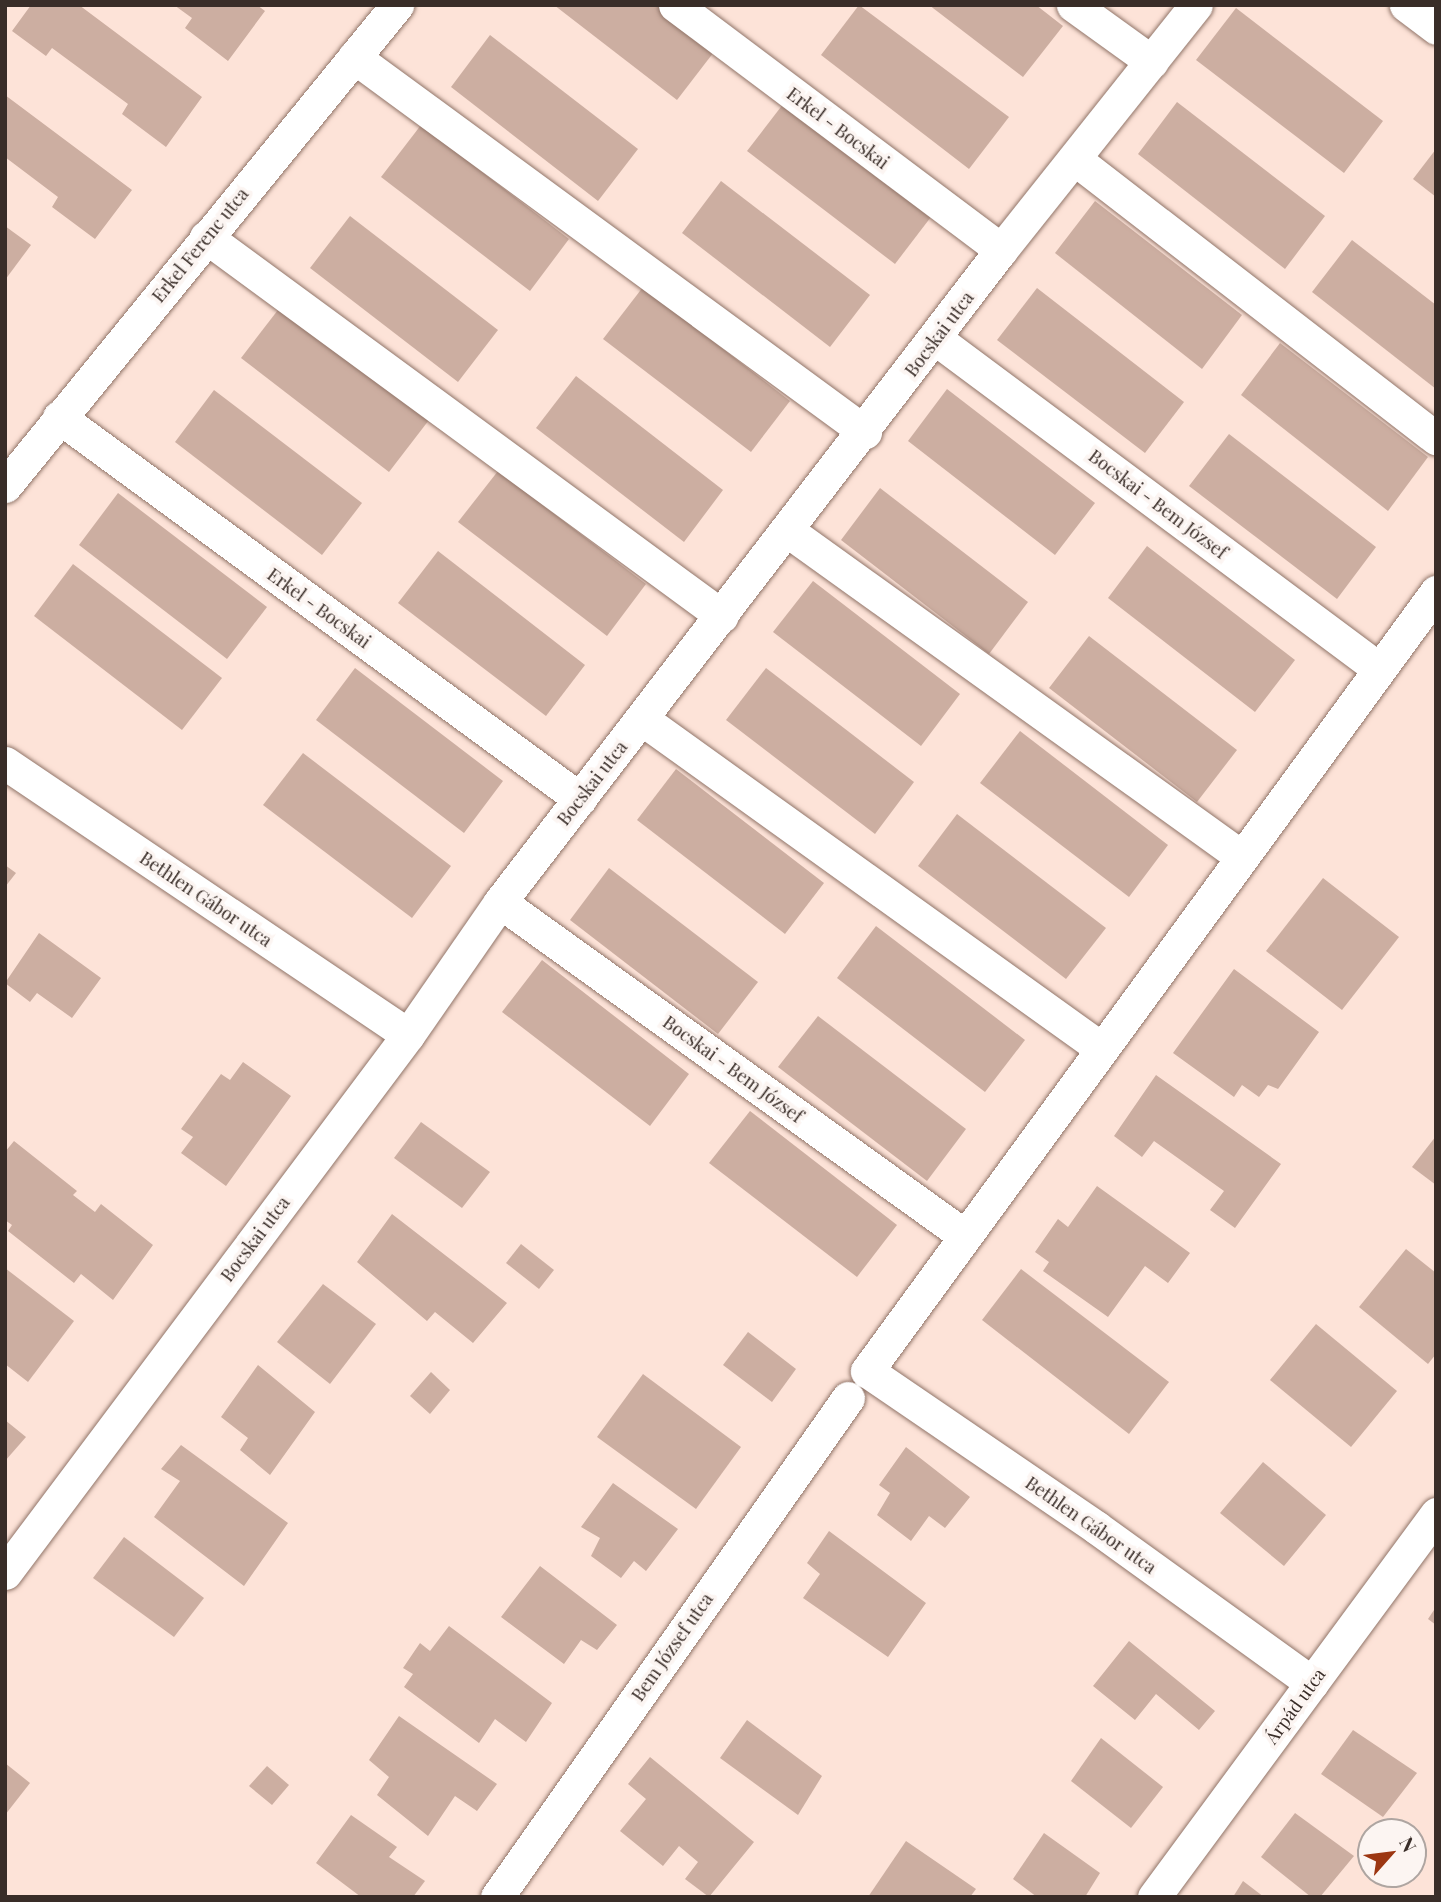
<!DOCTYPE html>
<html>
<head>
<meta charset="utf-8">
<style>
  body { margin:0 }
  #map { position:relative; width:1441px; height:1902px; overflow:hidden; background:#fde3d8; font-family:"Playfair Display",serif }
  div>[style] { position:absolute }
  .building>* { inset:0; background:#ccaea1 }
  .roads { filter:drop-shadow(0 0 2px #917569) drop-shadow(0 0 2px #917569) }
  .street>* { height:33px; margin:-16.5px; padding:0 16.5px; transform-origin:16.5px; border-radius:16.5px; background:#fff }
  span { translate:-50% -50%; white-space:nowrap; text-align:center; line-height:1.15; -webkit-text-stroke:7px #fcf5f2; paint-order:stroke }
  .street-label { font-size:18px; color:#392d28 }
  .frame { position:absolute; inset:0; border:7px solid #392d28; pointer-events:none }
  .north { position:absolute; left:1357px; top:1818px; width:70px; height:70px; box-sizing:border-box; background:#fcf5f2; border:2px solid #aea5a1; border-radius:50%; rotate:62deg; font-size:19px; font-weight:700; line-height:28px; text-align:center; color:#392d28 }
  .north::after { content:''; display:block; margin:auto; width:24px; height:32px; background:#9c3612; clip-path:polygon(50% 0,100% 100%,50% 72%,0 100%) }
</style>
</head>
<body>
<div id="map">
  <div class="building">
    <div style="clip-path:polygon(31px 5px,79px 5px,202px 97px,166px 147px,122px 114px,128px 104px,52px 48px,46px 56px,12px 31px)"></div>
    <div style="clip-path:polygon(174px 5px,257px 5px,265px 11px,228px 61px,185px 28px,192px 18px)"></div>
    <div style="clip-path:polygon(554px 5px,661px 5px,717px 48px,677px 100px)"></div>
    <div style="clip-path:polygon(859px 5px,1009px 117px,969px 169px,821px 55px)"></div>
    <div style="clip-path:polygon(929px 5px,1036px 5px,1063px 26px,1023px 77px)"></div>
    <div style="clip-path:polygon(1236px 8px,1383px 121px,1344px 173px,1196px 60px)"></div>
    <div style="clip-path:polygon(490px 35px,638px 149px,598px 201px,451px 87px)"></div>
    <div style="clip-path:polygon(5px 95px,132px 190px,95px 239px,52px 207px,58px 197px,5px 157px)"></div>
    <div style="clip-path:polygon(787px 99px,934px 213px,895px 264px,747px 151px)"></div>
    <div style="clip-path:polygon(1177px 102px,1325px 216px,1285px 269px,1138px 154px)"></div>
    <div style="clip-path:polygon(421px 125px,569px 239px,530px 291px,381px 177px)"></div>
    <div style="clip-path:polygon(1436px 149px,1436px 197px,1413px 179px)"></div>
    <div style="clip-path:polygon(721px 181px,870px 295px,830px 347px,682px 233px)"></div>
    <div style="clip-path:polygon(1095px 201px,1242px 315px,1202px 369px,1055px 253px)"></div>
    <div style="clip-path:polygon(350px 216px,498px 330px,458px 382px,310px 268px)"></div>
    <div style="clip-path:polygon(5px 226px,31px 245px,5px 280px)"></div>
    <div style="clip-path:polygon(1352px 240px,1436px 305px,1436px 389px,1312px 292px)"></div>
    <div style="clip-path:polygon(643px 287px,790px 401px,751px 452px,603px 339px)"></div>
    <div style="clip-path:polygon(1037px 288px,1184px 402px,1145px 453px,997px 340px)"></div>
    <div style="clip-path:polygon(281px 306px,429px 420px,389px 472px,241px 358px)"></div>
    <div style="clip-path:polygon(1280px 343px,1428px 457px,1388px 511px,1241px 395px)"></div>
    <div style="clip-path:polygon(576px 376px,723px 490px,684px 542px,536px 428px)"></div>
    <div style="clip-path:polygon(947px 389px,1095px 503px,1055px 555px,908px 441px)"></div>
    <div style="clip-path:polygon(214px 390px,362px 503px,322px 555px,175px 442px)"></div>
    <div style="clip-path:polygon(1229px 434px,1376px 547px,1337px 599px,1189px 486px)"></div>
    <div style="clip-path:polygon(498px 471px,646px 584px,607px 636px,458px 522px)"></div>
    <div style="clip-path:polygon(880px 488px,1028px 602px,989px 654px,841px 540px)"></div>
    <div style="clip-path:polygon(118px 493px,267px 607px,227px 659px,79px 545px)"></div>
    <div style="clip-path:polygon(1147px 546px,1295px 660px,1255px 712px,1108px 598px)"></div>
    <div style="clip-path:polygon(438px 551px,585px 665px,546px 716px,398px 603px)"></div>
    <div style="clip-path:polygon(73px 564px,222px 678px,182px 730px,34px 616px)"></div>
    <div style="clip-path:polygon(813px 581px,960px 694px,921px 746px,773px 632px)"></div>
    <div style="clip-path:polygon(1089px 636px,1237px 750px,1197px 802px,1049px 688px)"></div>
    <div style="clip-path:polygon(355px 668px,503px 781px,464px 833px,316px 720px)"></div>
    <div style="clip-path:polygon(766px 668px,914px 782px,875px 834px,726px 720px)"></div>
    <div style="clip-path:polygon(1020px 731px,1168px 845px,1129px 897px,980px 783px)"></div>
    <div style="clip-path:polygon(303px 753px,451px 866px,412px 918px,263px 805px)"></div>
    <div style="clip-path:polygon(676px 769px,824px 883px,785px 934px,637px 820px)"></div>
    <div style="clip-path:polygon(957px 814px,1106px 928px,1066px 979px,918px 866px)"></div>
    <div style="clip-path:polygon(5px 865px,16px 873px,5px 887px)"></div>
    <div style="clip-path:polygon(609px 868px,758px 982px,718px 1034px,570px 920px)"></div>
    <div style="clip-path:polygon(1323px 878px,1399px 937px,1342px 1010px,1266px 951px)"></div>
    <div style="clip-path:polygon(876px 926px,1025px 1040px,985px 1092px,837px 978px)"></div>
    <div style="clip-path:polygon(39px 933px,101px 978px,72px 1018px,37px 993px,30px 1002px,5px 983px)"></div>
    <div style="clip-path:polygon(542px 960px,689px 1074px,650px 1126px,502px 1012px)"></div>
    <div style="clip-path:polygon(1234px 969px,1319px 1032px,1278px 1089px,1268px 1085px,1259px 1097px,1242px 1085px,1234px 1097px,1173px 1053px)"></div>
    <div style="clip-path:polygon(818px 1016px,966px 1129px,927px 1181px,778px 1067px)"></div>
    <div style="clip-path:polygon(243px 1062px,291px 1096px,226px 1186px,181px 1153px,193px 1137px,181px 1129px,221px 1074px,230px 1080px)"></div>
    <div style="clip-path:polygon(1156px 1075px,1281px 1164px,1235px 1228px,1210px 1210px,1224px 1191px,1154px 1141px,1142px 1157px,1114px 1136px)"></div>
    <div style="clip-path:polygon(750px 1111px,897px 1225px,857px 1277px,709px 1163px)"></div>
    <div style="clip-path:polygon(421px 1122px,490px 1172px,462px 1208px,394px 1158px)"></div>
    <div style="clip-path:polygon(1436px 1136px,1436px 1185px,1412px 1167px)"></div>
    <div style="clip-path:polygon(14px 1141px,77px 1191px,73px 1195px,95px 1212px,101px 1204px,153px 1245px,113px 1300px,81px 1274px,74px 1283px,8px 1231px,12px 1225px,5px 1220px,5px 1152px)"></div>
    <div style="clip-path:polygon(1097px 1186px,1190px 1253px,1168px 1283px,1145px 1266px,1108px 1317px,1043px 1271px,1049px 1262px,1035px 1252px,1058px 1219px,1068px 1227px)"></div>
    <div style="clip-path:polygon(392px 1214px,507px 1303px,473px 1343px,435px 1312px,427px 1321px,357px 1262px)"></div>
    <div style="clip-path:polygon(521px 1244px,554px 1270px,539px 1289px,506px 1263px)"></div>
    <div style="clip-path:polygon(1406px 1249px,1436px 1273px,1436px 1354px,1428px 1364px,1359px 1307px)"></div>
    <div style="clip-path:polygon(5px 1268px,74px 1321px,28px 1382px,5px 1364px)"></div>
    <div style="clip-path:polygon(1021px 1269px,1169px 1382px,1129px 1434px,982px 1320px)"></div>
    <div style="clip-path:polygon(323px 1284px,376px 1324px,330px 1384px,277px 1342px)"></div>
    <div style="clip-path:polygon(1316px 1324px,1397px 1391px,1351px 1447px,1270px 1380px)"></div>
    <div style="clip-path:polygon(748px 1332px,796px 1369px,772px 1402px,723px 1365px)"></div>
    <div style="clip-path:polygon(258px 1365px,315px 1412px,270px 1475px,240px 1450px,248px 1438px,221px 1417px)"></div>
    <div style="clip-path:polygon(431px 1372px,450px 1390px,430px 1414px,410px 1396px)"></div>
    <div style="clip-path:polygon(643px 1374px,741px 1447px,696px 1509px,597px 1437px)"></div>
    <div style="clip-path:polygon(5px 1420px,26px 1437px,5px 1461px)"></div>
    <div style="clip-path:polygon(181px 1445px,288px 1523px,244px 1586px,154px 1517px,180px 1481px,161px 1469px)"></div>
    <div style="clip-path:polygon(906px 1447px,970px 1497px,945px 1528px,929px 1516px,911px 1541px,877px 1515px,890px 1493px,879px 1485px)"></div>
    <div style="clip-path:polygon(1263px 1462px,1326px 1515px,1284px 1566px,1220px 1513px)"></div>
    <div style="clip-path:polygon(613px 1483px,678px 1529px,646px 1571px,634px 1561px,621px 1578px,591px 1556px,600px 1538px,581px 1527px)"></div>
    <div style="clip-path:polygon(829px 1531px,926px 1603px,888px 1657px,803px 1598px,820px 1574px,807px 1563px)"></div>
    <div style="clip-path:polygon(124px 1537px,204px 1598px,174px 1637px,93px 1578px)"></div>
    <div style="clip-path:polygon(540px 1566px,617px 1625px,597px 1650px,581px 1640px,564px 1664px,501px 1617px)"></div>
    <div style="clip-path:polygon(1436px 1607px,1436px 1625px,1428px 1619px)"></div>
    <div style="clip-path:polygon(449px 1626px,552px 1703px,526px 1742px,495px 1719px,479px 1743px,404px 1687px,413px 1674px,403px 1668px,420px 1643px,430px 1651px)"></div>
    <div style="clip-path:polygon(1129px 1641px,1215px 1711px,1199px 1730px,1156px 1694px,1135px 1720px,1093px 1686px)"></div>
    <div style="clip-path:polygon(399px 1716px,497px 1784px,477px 1811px,455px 1796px,428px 1836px,377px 1795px,389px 1777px,369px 1760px)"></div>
    <div style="clip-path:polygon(747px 1720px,822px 1776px,798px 1815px,720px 1758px)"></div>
    <div style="clip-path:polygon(1353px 1730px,1417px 1773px,1383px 1817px,1321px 1774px)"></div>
    <div style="clip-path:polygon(1101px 1738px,1163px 1787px,1131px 1828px,1071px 1781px)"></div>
    <div style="clip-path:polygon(650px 1757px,754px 1842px,709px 1897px,685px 1879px,698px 1862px,679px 1846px,663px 1866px,620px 1831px,646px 1799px,628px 1784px)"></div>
    <div style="clip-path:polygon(5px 1763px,30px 1783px,5px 1815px)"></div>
    <div style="clip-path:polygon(267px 1766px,289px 1785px,272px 1805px,249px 1786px)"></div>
    <div style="clip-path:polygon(1295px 1813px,1354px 1856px,1320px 1897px,1311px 1897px,1261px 1857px)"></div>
    <div style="clip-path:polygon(351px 1815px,397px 1847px,389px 1857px,425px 1881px,413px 1897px,361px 1897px,316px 1863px)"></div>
    <div style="clip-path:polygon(1044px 1833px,1100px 1873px,1085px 1897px,1037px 1897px,1013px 1879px)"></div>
    <div style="clip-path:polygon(906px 1841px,976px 1889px,970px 1897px,868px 1897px)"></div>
    <div style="clip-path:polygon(1243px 1881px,1264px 1897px,1233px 1897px)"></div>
  </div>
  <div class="roads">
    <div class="street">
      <div style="left:675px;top:5px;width:408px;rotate:36.9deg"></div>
      <div style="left:1073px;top:5px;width:97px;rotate:35.8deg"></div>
      <div style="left:1406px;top:5px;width:38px;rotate:37deg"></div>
      <div style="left:354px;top:57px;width:634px;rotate:36.27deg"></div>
      <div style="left:1076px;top:160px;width:455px;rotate:37.7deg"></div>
      <div style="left:206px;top:237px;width:640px;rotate:36.3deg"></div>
      <div style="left:936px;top:339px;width:552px;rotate:36.68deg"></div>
      <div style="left:59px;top:417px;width:646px;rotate:36.25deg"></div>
      <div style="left:5px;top:486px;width:621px;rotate:-50.82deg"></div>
      <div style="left:788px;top:531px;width:559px;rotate:35.68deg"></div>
      <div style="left:642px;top:719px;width:566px;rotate:35.66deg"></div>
      <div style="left:5px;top:763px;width:486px;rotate:34deg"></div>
      <div style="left:500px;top:902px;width:573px;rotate:35.69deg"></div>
      <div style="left:5px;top:1573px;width:672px;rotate:-53.16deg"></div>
      <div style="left:408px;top:1035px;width:162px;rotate:-55.3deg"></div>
      <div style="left:500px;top:902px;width:822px;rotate:-52.46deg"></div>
      <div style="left:1001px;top:250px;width:313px;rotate:-51.5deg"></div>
      <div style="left:1312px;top:1683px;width:266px;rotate:-144.2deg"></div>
      <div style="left:1096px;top:1527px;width:277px;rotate:-145.7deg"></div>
      <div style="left:867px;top:1371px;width:965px;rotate:-53.85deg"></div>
      <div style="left:497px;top:1897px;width:610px;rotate:-54.88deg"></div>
      <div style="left:1154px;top:1897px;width:476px;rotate:-53.6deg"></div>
    </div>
  </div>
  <div class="street-label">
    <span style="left:838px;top:128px;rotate:37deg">Erkel - Bocskai</span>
    <span style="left:200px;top:245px;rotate:-51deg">Erkel Ferenc utca</span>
    <span style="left:939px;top:334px;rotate:-53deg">Bocskai utca</span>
    <span style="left:1158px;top:504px;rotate:37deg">Bocskai - Bem József</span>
    <span style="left:319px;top:608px;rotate:36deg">Erkel - Bocskai</span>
    <span style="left:592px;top:783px;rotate:-52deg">Bocskai utca</span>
    <span style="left:206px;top:899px;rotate:34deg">Bethlen Gábor utca</span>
    <span style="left:733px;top:1069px;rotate:36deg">Bocskai - Bem József</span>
    <span style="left:255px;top:1239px;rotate:-53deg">Bocskai utca</span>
    <span style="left:1091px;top:1525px;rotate:35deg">Bethlen Gábor utca</span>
    <span style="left:672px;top:1647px;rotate:-55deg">Bem József utca</span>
    <span style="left:1295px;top:1706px;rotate:-54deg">Árpád utca</span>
  </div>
  <div class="frame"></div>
  <div class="north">N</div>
</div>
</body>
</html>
